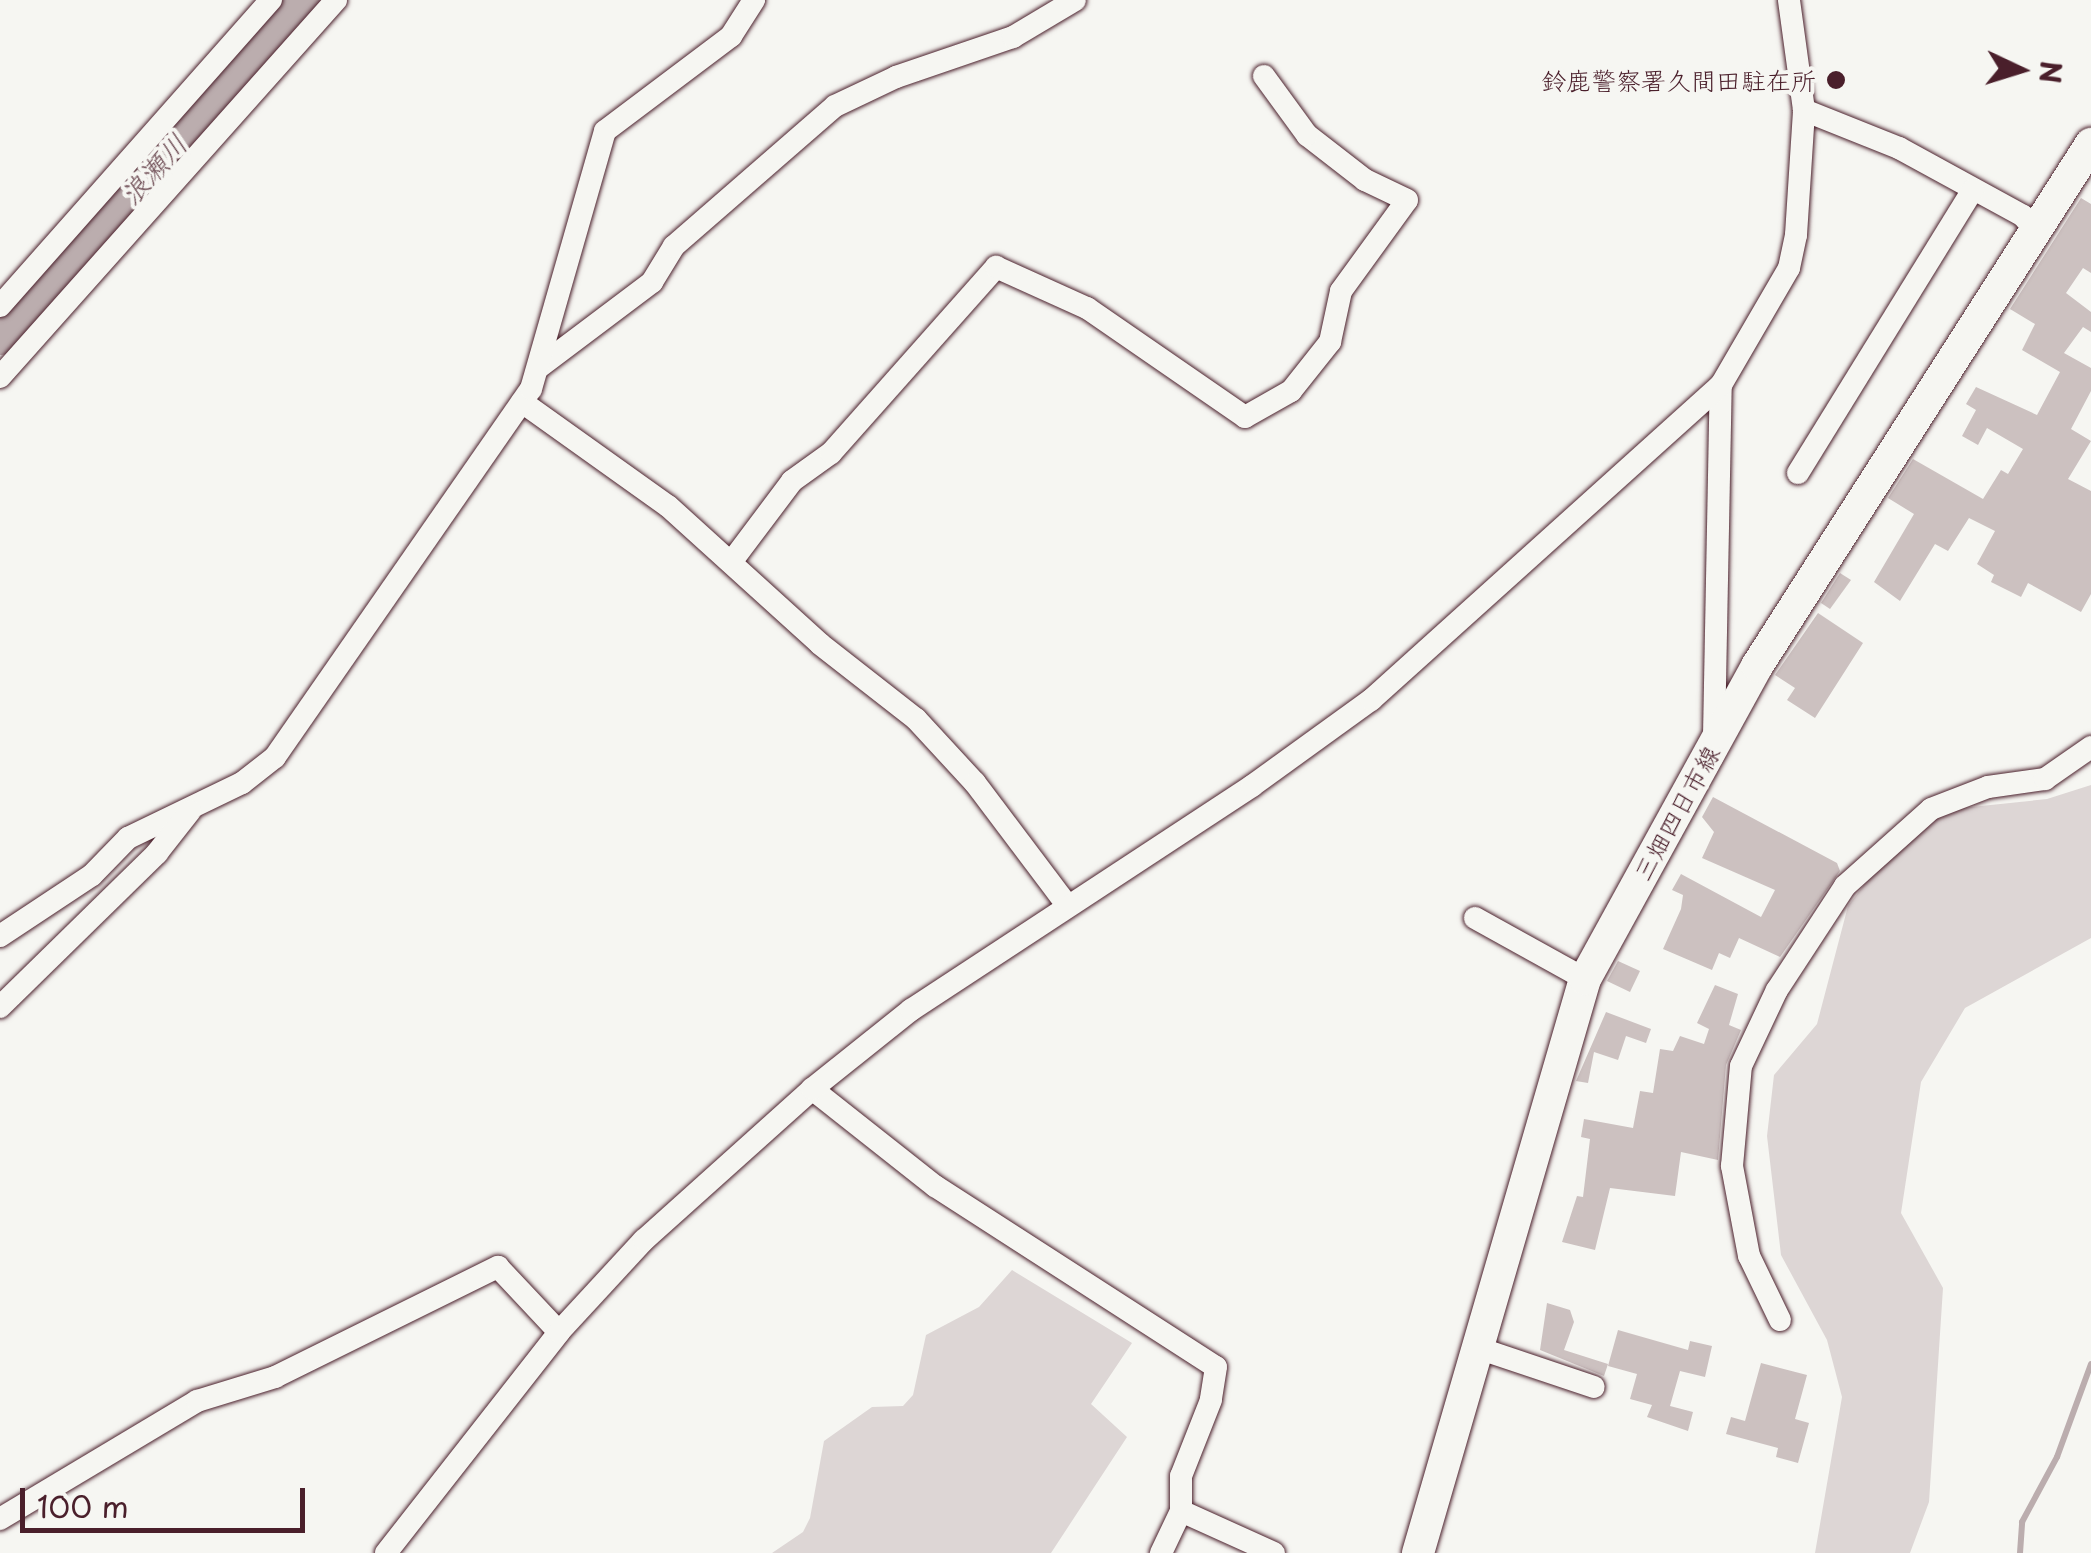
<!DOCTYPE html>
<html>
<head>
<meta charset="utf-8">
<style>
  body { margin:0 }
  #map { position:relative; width:2091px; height:1553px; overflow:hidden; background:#f6f6f2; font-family:"Playpen Sans","Klee One",sans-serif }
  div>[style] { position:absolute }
  .green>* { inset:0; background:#ddd6d5 }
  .stream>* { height:6px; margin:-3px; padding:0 3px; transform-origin:3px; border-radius:3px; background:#bbadae }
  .river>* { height:35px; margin:-17.5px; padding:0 17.5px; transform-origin:17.5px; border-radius:17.5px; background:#bbadae }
  .building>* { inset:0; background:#ccc1c0 }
  .roads { filter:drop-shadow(0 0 2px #4a1f2b) drop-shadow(0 0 2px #4a1f2b) }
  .street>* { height:22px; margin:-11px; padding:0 11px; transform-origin:11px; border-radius:11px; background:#f6f6f2 }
  .secondary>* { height:32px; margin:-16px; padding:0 16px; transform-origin:16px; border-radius:16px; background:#f6f6f2 }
  .dots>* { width:28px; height:28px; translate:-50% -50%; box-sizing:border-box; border:5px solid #f6f6f2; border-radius:50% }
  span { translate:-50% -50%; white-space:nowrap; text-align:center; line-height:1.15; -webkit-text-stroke:8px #f6f6f2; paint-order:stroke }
  .poi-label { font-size:25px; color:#4a1f2b }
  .right { translate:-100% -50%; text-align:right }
  .street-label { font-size:25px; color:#4a1f2b }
  .water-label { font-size:28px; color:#6c4a52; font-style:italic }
  .north { position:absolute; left:1971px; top:20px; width:100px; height:100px; -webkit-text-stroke:8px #f6f6f2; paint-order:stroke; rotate:94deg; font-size:28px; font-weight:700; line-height:40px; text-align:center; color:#4a1f2b }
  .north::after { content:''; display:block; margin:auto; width:35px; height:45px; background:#4a1f2b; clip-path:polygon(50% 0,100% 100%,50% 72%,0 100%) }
  .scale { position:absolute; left:20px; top:1488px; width:285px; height:45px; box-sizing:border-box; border:5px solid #4a1f2b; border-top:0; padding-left:12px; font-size:30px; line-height:35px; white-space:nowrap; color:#4a1f2b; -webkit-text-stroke:8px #f6f6f2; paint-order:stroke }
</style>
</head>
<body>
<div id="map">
  <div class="green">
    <div style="clip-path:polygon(2091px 785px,2091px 938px,1965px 1008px,1921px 1082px,1901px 1213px,1943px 1288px,1929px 1502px,1910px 1553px,1815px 1553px,1842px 1397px,1827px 1340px,1781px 1255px,1767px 1136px,1774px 1075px,1817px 1024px,1848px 906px,1905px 831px,1962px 808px,2047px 799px)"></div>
    <div style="clip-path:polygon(1012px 1270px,1132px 1343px,1091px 1404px,1127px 1437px,1051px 1553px,772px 1553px,803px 1532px,810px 1518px,824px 1441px,872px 1407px,903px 1406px,913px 1395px,926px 1335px,979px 1307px)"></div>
  </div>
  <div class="stream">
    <div style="left:2020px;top:1553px;width:31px;rotate:-86deg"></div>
    <div style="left:2022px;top:1522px;width:74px;rotate:-61.7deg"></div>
    <div style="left:2057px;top:1457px;width:99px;rotate:-69.9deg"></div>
  </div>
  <div class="river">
    <div style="left:0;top:337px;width:455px;rotate:-47.8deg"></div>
  </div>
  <div class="building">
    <div style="clip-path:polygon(2081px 198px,2091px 204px,2091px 273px,2083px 268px,2066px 293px,2091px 312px,2091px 332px,2083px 327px,2064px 353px,2091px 368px,2091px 391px,2071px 429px,2091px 441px,2068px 479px,2091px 491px,2091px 594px,2081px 612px,2028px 583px,2021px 597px,1991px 582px,1994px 575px,1977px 564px,1995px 531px,1969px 518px,1948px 551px,1935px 544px,1900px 601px,1874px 582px,1914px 514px,1888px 498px,1913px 459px,1983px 499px,2001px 470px,2008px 474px,2023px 449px,1987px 428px,1978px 445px,1962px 436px,1976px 410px,1966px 404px,1976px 387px,2037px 415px,2060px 372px,2022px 350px,2035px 324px,2010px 309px)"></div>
    <div style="clip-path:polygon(1840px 573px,1851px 580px,1830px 609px,1821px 603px)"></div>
    <div style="clip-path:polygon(1818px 613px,1863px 643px,1815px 718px,1787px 700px,1795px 688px,1775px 675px)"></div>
    <div style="clip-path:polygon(1713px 797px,1837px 863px,1840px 871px,1780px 957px,1739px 938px,1730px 958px,1719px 953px,1712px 970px,1663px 949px,1681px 909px,1683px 895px,1672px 890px,1681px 874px,1761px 917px,1775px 890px,1702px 858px,1714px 832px,1702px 817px)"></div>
    <div style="clip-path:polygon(1618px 961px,1640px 971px,1630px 992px,1607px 981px)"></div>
    <div style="clip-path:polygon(1715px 985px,1738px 994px,1729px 1025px,1741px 1030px,1726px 1065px,1718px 1160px,1681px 1152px,1675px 1196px,1610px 1188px,1595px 1250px,1562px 1242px,1577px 1196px,1583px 1197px,1590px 1139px,1581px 1137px,1584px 1119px,1633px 1128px,1640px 1091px,1653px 1093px,1660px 1049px,1673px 1051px,1680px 1036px,1704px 1044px,1709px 1029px,1697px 1023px)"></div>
    <div style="clip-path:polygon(1606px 1012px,1651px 1029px,1646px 1043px,1626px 1036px,1618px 1060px,1594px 1052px,1588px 1083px,1576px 1081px)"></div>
    <div style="clip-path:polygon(1547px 1303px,1570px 1310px,1574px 1322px,1564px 1350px,1608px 1364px,1604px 1376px,1540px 1350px)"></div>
    <div style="clip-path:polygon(1618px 1330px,1688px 1350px,1690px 1341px,1712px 1346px,1705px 1377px,1680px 1371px,1670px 1406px,1693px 1412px,1688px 1431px,1647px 1417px,1652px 1405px,1630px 1399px,1637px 1374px,1608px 1366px)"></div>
    <div style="clip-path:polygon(1761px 1363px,1807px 1375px,1795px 1419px,1809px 1423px,1798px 1463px,1776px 1457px,1778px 1448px,1726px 1434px,1731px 1417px,1745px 1421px)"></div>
  </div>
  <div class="roads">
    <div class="street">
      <div style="left:1804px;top:110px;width:102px;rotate:21.8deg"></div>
      <div style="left:1899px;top:148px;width:141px;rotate:28.7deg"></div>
      <div style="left:2023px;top:216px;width:18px;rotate:49deg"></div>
      <div style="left:0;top:306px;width:409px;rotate:-48.5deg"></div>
      <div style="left:538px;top:368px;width:143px;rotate:-37deg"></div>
      <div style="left:652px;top:282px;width:42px;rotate:-58.6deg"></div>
      <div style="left:674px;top:246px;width:213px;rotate:-41deg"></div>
      <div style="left:835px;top:106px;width:68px;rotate:-25.4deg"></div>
      <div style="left:896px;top:77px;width:124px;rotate:-18.9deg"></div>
      <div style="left:1013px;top:37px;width:72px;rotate:-30.8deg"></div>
      <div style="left:0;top:377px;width:505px;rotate:-48.29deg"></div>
      <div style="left:522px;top:402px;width:179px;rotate:35.5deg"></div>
      <div style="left:668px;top:506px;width:205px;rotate:42.2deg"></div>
      <div style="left:820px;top:644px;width:122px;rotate:38deg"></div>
      <div style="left:916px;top:719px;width:87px;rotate:47.3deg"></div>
      <div style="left:975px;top:783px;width:153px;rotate:53deg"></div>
      <div style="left:1798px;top:473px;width:333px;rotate:-58.3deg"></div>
      <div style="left:732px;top:561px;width:100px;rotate:-53.1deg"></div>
      <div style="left:792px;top:481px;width:48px;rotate:-35.7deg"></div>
      <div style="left:831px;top:453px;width:249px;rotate:-48.4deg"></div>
      <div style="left:996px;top:267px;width:100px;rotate:24.3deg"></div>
      <div style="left:1087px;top:308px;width:192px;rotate:34.6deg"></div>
      <div style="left:1245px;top:417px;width:53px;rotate:-29.5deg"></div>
      <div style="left:1291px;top:391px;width:63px;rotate:-51.5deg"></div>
      <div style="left:1330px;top:342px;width:52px;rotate:-77.8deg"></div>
      <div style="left:1341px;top:291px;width:112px;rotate:-54deg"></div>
      <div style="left:1407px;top:200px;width:47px;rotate:-154.5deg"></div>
      <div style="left:1365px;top:180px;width:73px;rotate:-142.2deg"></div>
      <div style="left:1307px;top:135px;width:73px;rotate:-126.1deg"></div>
      <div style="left:1714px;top:736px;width:351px;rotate:-88.9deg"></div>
      <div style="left:1475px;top:918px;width:126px;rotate:29deg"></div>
      <div style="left:0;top:936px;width:110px;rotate:-33.5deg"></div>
      <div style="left:92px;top:875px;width:52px;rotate:-45.8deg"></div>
      <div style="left:128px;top:838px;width:127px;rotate:-25.8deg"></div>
      <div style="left:242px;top:783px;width:42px;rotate:-38.2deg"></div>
      <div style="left:275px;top:757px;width:448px;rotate:-55.2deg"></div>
      <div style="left:531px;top:389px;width:268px;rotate:-74deg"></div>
      <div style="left:605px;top:131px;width:158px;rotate:-37deg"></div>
      <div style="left:731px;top:36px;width:43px;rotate:-57.4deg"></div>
      <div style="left:0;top:1007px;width:220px;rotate:-44.4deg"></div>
      <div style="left:157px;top:853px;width:53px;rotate:-51.8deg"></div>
      <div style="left:812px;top:1089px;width:157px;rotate:38.3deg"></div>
      <div style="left:935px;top:1186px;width:334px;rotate:32.8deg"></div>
      <div style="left:1216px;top:1367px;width:33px;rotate:99deg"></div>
      <div style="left:1211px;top:1400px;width:82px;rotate:111.5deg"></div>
      <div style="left:1181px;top:1476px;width:35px;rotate:90deg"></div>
      <div style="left:1181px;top:1511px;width:47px;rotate:115.5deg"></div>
      <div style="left:1780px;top:1320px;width:71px;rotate:-115.8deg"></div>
      <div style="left:1749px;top:1256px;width:92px;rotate:-100.7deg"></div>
      <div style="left:1732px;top:1166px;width:100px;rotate:-84.9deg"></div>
      <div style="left:1741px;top:1066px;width:84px;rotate:-64.7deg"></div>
      <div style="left:1777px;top:990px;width:124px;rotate:-56.8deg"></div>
      <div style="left:1845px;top:886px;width:115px;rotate:-41.8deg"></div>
      <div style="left:1931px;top:809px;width:61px;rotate:-21.1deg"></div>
      <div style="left:1988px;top:787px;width:58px;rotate:-8deg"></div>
      <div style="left:2045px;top:779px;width:56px;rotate:-34.8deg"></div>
      <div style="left:1478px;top:1348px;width:122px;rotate:18.6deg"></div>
      <div style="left:1181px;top:1511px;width:102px;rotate:24.3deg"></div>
      <div style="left:0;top:1519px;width:230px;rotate:-30.9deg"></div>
      <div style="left:197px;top:1401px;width:82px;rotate:-17.1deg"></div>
      <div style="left:275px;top:1377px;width:249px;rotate:-26.3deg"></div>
      <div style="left:498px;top:1267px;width:89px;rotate:46.8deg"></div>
      <div style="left:386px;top:1553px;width:281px;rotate:-51.9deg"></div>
      <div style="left:559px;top:1332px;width:125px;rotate:-47.3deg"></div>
      <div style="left:644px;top:1240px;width:226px;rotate:-41.9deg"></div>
      <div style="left:812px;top:1089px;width:127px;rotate:-38.6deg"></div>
      <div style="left:911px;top:1010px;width:408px;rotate:-33.3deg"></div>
      <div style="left:1252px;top:786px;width:147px;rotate:-35.9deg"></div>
      <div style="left:1371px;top:700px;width:471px;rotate:-42deg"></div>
      <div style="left:1721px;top:385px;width:135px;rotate:-59.8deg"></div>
      <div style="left:1789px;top:268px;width:34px;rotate:-78deg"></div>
      <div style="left:1796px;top:235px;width:125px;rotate:-86.3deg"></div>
      <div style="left:1804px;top:110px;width:111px;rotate:-97.8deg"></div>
    </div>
    <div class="secondary">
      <div style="left:1418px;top:1553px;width:598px;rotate:-73.78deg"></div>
      <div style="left:1585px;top:979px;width:357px;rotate:-61.2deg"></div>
      <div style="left:1757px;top:666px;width:620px;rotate:-57.39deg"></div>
    </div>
  </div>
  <div class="dots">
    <div style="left:1836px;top:80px;background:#4a1f2b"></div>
  </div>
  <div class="poi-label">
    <span class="right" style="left:1816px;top:80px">鈴鹿警察署久間田駐在所</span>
  </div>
  <div class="street-label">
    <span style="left:1676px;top:813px;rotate:-61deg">三畑四日市線</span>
  </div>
  <div class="water-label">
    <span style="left:153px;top:169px;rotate:-48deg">浪瀬川</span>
  </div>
  <div class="north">N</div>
  <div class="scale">100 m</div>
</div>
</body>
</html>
